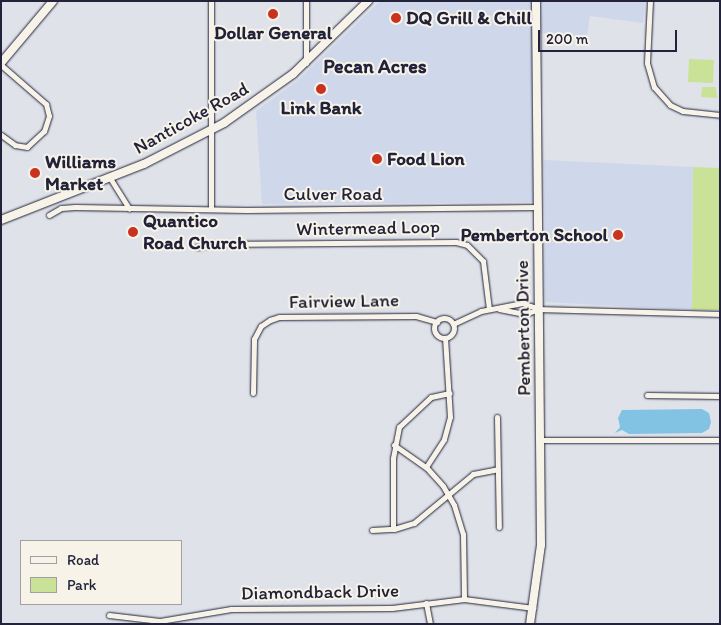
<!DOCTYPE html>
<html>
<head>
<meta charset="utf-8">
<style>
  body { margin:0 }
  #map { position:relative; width:721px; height:625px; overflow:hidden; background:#dfe3e9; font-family:Itim,sans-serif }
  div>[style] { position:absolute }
  .built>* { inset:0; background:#ced8ea }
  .green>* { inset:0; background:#cae298 }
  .water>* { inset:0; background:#82c3e3 }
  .roads { filter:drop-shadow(0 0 1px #22223b) drop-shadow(0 0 1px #22223b) }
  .street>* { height:5px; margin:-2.5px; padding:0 2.5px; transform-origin:2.5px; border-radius:2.5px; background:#f7f3e8 }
  .street>.ring { margin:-2.5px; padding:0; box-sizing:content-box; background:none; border:5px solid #f7f3e8; border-radius:50% }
  .secondary>* { height:8px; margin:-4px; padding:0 4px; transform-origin:4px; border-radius:4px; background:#f7f3e8 }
  .dots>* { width:14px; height:14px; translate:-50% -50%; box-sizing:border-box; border:2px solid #f7f3e8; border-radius:50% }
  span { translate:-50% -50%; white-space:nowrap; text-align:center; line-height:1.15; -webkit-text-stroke:4px #f7f3e8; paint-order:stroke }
  .poi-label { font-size:19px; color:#22223b; font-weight:700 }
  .left { translate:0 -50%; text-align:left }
  .right { translate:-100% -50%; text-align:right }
  .street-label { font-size:19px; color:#22223b }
  .neighbourhood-label { font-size:20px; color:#22223b; font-weight:700 }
  .frame { position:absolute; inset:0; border:2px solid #22223b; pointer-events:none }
  .legend { position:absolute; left:20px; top:540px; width:162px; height:65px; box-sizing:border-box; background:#f7f3e8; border:1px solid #a29fa3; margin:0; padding:6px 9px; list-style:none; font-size:15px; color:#22223b }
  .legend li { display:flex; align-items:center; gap:10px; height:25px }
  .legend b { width:25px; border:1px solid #a29fa3 }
  .scale { position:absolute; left:538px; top:30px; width:139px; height:22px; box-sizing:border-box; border:2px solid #22223b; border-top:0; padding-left:6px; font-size:15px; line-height:18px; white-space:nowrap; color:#22223b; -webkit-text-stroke:4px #f7f3e8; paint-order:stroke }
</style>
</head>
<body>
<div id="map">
  <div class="built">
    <div style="clip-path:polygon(380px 1px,532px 1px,535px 202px,262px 204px,256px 111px,297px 81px)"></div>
    <div style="clip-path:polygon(541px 1px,645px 1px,643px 23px,590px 16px,587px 36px,541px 33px)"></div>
    <div style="clip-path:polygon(544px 160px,693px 167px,692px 310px,545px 302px)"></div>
  </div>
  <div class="green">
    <div style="clip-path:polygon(689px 59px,714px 60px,713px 83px,688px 82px)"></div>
    <div style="clip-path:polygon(702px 87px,716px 87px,717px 98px,701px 97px)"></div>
    <div style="clip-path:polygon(693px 167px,720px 168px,720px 310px,692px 310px)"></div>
  </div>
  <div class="water">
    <div style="clip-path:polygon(702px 409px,709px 413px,711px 422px,709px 429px,702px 433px,629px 434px,622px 430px,615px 433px,620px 427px,618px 418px,622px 410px)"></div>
  </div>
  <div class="roads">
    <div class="street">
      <div style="left:211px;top:1px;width:208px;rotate:90deg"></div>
      <div style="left:306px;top:1px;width:62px;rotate:90deg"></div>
      <div style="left:650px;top:1px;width:62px;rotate:92.8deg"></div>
      <div style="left:647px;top:63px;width:25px;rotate:74deg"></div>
      <div style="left:654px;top:87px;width:24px;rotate:48deg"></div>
      <div style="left:670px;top:105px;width:14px;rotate:25deg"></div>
      <div style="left:683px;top:111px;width:37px;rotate:6deg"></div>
      <div style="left:1px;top:65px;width:60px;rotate:40.9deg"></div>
      <div style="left:46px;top:104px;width:12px;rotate:76deg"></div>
      <div style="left:49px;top:116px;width:16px;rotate:108deg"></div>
      <div style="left:44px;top:131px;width:23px;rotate:137deg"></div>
      <div style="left:27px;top:147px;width:12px;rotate:-171deg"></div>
      <div style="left:15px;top:145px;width:17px;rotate:-144deg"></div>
      <div style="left:110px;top:178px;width:36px;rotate:58deg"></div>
      <div style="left:49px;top:215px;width:14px;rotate:-30deg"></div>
      <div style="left:61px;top:208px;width:14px;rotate:-4deg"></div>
      <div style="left:75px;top:207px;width:171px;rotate:1deg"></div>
      <div style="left:246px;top:210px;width:292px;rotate:-0.6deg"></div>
      <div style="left:197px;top:247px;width:20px;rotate:-9deg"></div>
      <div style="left:217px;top:244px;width:239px;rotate:-0.5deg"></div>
      <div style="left:456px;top:242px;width:11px;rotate:15deg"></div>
      <div style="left:467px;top:245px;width:23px;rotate:45deg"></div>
      <div style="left:483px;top:261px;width:48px;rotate:82.9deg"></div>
      <div style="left:499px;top:309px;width:26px;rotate:11deg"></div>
      <div style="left:525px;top:314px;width:15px;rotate:-20deg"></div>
      <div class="ring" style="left:434px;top:318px;width:15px;height:15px"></div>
      <div style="left:453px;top:324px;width:31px;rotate:-25deg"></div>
      <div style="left:481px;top:311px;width:42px;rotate:-11deg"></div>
      <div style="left:522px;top:303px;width:18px;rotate:19deg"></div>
      <div style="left:539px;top:309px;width:181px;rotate:1.6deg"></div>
      <div style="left:253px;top:393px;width:54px;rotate:-88.9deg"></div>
      <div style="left:254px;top:339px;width:15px;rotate:-62deg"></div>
      <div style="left:261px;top:326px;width:11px;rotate:-34deg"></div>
      <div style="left:270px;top:320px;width:9px;rotate:-18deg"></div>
      <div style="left:279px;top:317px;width:137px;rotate:-0.4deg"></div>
      <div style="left:416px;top:316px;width:22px;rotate:16deg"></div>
      <div style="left:647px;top:395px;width:73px;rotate:0.8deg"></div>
      <div style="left:497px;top:417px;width:110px;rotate:89deg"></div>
      <div style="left:541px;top:440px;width:179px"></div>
      <div style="left:394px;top:445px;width:39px;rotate:35deg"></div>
      <div style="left:426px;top:467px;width:25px;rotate:48deg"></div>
      <div style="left:443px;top:486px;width:22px;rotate:60deg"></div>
      <div style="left:454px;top:505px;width:30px;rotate:73deg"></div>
      <div style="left:463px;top:534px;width:65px;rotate:89.1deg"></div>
      <div style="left:426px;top:467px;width:33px;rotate:-57deg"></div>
      <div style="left:444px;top:439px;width:23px;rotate:-75deg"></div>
      <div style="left:450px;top:417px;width:79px;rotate:-93.6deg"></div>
      <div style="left:393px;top:529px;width:71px;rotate:-90deg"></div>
      <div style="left:393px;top:458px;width:32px;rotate:-79deg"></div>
      <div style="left:399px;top:427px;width:44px;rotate:-43.2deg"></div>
      <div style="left:431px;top:397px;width:19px;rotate:-12deg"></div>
      <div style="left:372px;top:530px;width:22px;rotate:-3deg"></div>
      <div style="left:394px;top:529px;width:21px;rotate:-17deg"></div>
      <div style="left:414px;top:523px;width:77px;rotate:-39.7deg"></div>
      <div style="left:473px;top:474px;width:25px;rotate:-11deg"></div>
      <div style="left:426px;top:603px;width:21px;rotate:79deg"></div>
      <div style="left:109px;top:615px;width:51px;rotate:6.7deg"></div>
      <div style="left:160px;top:621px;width:72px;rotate:-9.6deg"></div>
      <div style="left:231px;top:609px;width:161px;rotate:-0.4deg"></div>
      <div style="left:392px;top:608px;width:73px;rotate:-7.1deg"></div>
      <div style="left:464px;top:599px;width:70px;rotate:7.4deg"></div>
    </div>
    <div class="secondary">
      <div style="left:1px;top:63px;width:81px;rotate:-50deg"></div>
      <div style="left:1px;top:220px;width:154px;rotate:-21.4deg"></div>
      <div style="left:144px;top:164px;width:90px;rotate:-27.1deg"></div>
      <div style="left:224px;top:123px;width:85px;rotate:-35.4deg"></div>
      <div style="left:293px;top:74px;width:105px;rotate:-44.2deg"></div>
      <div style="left:530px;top:624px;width:80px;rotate:-82.1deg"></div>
      <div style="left:541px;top:545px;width:544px;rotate:-90.53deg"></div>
    </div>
  </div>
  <div class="dots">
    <div style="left:273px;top:14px;background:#c8321e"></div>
    <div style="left:396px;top:18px;background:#c8321e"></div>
    <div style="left:321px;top:89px;background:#c8321e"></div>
    <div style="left:377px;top:159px;background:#c8321e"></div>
    <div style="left:35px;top:173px;background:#c8321e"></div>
    <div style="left:133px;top:232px;background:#c8321e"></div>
    <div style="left:618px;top:235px;background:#c8321e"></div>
  </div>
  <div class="poi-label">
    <span class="left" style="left:406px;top:18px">DQ Grill &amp; Chill</span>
    <span style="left:273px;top:33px">Dollar General</span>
    <span style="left:321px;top:108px">Link Bank</span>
    <span class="left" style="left:387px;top:159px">Food Lion</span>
    <span class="left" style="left:45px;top:173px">Williams<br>Market</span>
    <span class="left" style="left:143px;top:232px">Quantico<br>Road Church</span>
    <span class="right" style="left:608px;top:235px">Pemberton School</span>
  </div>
  <div class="street-label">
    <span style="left:191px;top:118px;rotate:-29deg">Nanticoke Road</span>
    <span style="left:333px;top:194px">Culver Road</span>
    <span style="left:368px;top:228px;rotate:-1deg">Wintermead Loop</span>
    <span style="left:344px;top:301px;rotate:-1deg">Fairview Lane</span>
    <span style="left:523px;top:328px;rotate:-91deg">Pemberton Drive</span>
    <span style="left:320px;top:592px;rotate:-1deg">Diamondback Drive</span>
  </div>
  <div class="neighbourhood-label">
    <span style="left:375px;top:66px">Pecan Acres</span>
  </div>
  <div class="frame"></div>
  <ul class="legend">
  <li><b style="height:6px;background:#f7f3e8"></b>Road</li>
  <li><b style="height:14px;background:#cae298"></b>Park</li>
  </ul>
  <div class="scale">200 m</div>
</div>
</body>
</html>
